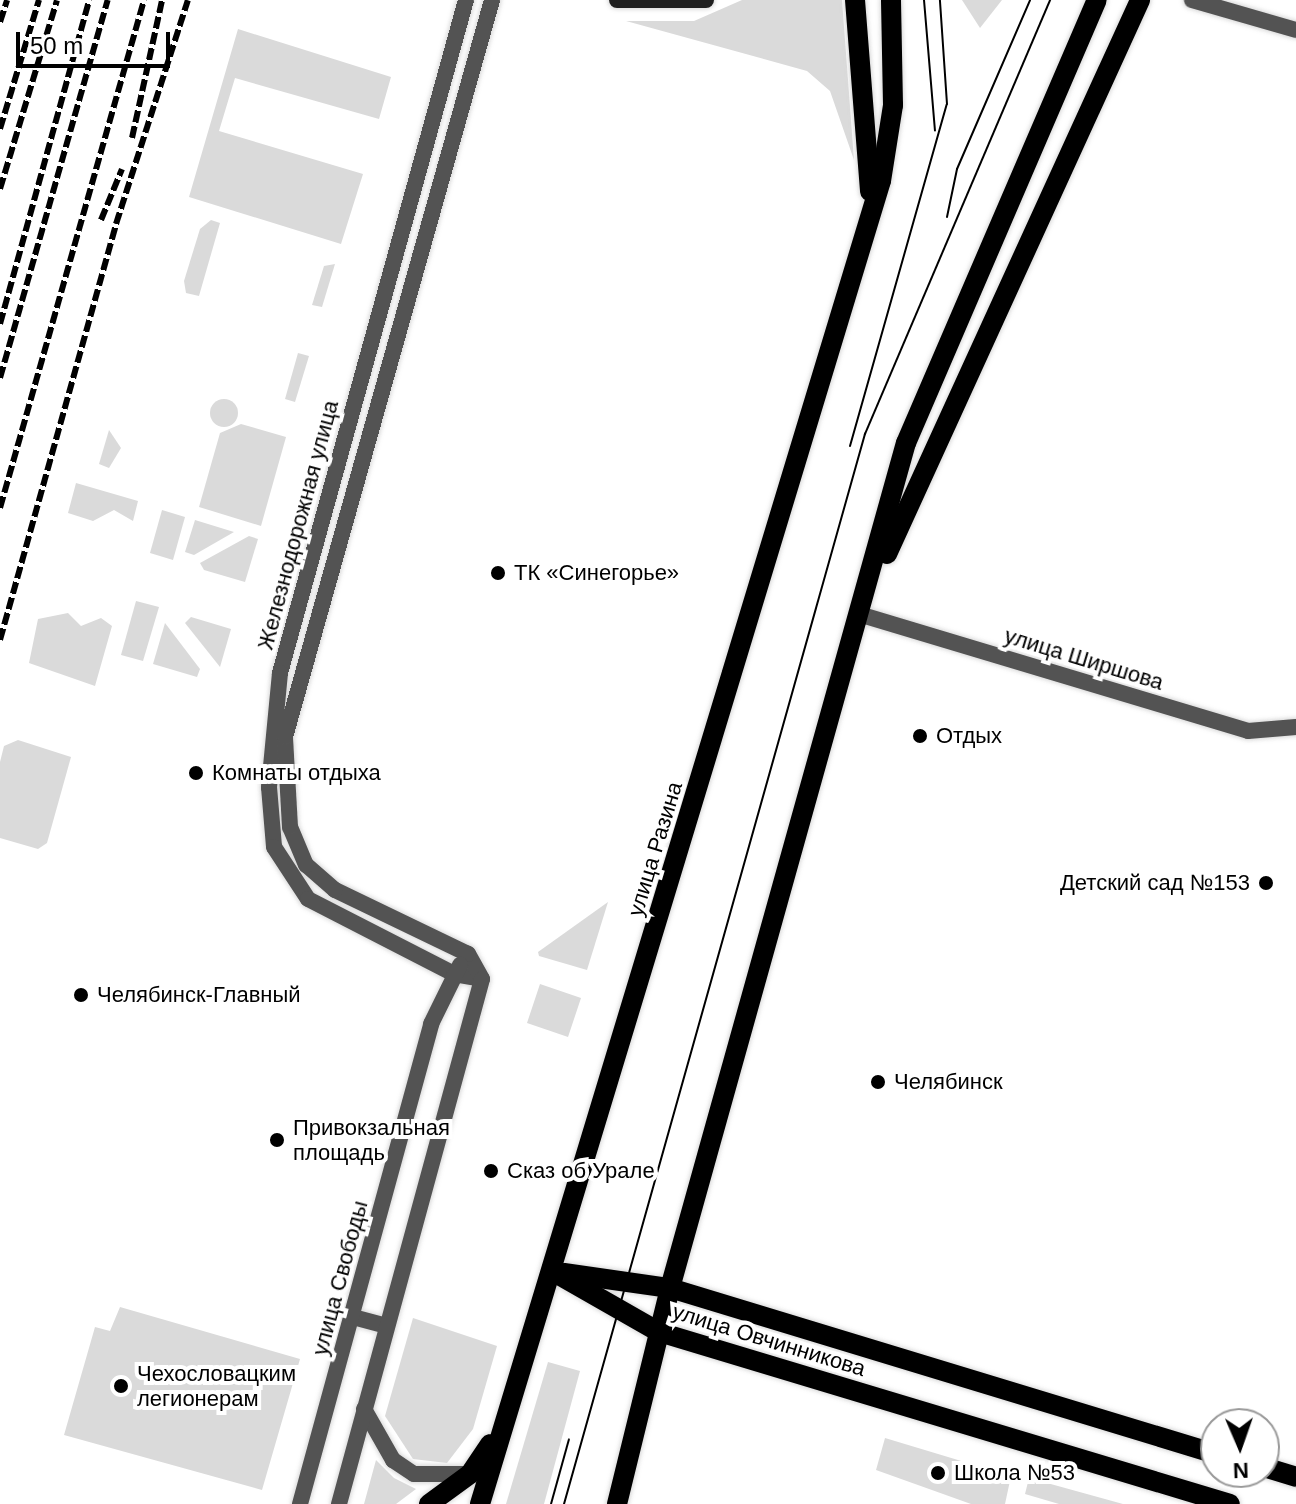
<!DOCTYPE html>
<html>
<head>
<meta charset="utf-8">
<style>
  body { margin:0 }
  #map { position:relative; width:1296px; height:1504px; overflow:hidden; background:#fff; font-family:Helvetica,sans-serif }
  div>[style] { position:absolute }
  .green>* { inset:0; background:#dadada }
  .round { border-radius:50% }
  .roads { filter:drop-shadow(0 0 2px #dbdbdb) drop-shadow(0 0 2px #dbdbdb) }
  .minor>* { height:16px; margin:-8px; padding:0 8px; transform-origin:8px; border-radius:8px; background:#535353 }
  .secondary>* { height:16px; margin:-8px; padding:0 8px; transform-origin:8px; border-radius:8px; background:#202020 }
  .primary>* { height:20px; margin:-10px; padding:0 10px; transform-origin:10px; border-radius:10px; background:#000 }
  .tram>* { height:2px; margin:-1px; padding:0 1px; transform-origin:1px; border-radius:1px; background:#000 }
  .rail>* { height:6px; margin-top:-3px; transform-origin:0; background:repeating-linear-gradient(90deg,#000 0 12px,transparent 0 16px) }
  .dots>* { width:22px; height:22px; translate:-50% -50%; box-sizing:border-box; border:4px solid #fff; border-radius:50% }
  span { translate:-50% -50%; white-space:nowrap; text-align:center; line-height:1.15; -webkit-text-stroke:8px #fff; paint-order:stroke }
  .street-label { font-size:22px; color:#000 }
  .poi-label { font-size:22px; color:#000 }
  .left { translate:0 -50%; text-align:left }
  .right { translate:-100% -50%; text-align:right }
  .north { position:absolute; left:1200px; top:1408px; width:80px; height:80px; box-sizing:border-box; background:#fff; border:2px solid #999; border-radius:50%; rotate:178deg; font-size:22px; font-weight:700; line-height:32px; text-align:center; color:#000 }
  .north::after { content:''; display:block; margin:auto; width:28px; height:36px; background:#000; clip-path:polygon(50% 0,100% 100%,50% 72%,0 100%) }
  .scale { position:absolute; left:16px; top:32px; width:154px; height:36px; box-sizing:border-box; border:4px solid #000; border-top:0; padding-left:10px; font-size:24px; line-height:28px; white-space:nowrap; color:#000; -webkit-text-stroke:6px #fff; paint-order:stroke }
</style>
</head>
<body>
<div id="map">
  <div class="green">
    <div style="clip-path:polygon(742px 0,842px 0,854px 160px,830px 91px,807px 71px,626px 21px,694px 21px)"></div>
    <div style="clip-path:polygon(962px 0,1002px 0,980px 28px)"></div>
    <div style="clip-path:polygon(238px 29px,391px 77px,379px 119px,235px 78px,219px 131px,363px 174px,341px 244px,189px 197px)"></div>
    <div style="clip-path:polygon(211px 220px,220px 223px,199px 296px,186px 293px,184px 281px,200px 229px)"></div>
    <div style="clip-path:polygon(335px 264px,322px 307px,312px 305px,324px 266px)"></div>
    <div style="clip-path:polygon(298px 353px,309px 356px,295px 402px,285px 399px)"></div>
    <div class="round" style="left:210px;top:399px;width:28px;height:28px"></div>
    <div style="clip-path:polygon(241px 424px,286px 437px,261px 526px,199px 507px,220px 433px)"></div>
    <div style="clip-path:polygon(109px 430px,121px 448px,109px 468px,99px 464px)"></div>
    <div style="clip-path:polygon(76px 483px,138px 501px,133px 521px,114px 510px,93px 521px,68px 513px)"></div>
    <div style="clip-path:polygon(162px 510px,185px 517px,173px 560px,150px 553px)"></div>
    <div style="clip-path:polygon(195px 520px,234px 532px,194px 555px,185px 552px)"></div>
    <div style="clip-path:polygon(249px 536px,258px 539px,245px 582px,204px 570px,200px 563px)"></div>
    <div style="clip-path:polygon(136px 601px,159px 607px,143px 661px,121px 655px)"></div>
    <div style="clip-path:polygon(68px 613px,81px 626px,101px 618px,112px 626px,95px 686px,29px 663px,38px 619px)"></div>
    <div style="clip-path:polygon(191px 617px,231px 629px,220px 667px,185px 623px)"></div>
    <div style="clip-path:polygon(165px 623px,200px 669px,197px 677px,153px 664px)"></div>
    <div style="clip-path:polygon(18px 740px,71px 757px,47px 843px,38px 849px,0 838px,0 762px,4px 746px)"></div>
    <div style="clip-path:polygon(608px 902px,587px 970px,539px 956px,538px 952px)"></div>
    <div style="clip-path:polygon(540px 984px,581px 998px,568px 1037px,527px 1023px)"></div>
    <div style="clip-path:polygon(120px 1307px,300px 1359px,262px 1490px,64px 1435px,95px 1327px,110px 1331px)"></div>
    <div style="clip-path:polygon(413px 1318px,497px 1346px,473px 1429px,447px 1463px,413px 1459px,385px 1416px)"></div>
    <div style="clip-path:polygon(548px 1362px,580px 1371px,544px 1504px,506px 1504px)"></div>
    <div style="clip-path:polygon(885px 1438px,1011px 1476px,1005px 1504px,971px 1504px,876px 1470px)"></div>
    <div style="clip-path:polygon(376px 1460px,394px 1478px,416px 1489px,396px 1504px,364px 1504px)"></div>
    <div style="clip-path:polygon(1029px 1478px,1123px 1504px,1059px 1504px,1025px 1494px)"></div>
  </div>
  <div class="roads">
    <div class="minor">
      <div style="left:466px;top:0;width:698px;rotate:105.45deg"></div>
      <div style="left:280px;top:673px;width:115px;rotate:95.5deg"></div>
      <div style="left:269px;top:787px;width:60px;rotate:85.2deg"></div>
      <div style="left:274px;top:847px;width:62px;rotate:56.8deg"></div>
      <div style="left:308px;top:899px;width:164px;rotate:27.2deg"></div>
      <div style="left:454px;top:974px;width:28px;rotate:10deg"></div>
      <div style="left:1192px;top:0;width:108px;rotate:16.1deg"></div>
      <div style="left:862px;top:615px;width:403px;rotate:16.7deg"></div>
      <div style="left:1248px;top:731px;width:48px;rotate:-4.8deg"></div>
      <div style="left:482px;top:979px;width:29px;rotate:-119deg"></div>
      <div style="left:468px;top:954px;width:148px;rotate:-154.3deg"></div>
      <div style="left:335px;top:890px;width:38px;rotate:-139deg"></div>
      <div style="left:306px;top:865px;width:41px;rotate:-112.8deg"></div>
      <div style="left:290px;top:827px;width:90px;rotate:-93.2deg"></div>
      <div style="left:285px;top:737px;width:766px;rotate:-74.31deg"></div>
      <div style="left:353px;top:1317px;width:34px;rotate:15deg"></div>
      <div style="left:364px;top:1409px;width:59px;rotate:60.4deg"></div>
      <div style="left:393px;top:1460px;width:25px;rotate:34deg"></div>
      <div style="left:414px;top:1474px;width:54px"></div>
      <div style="left:300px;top:1504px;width:498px;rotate:-74.7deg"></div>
      <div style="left:431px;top:1024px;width:66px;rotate:-63.8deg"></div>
      <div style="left:339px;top:1504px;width:544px;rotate:-74.76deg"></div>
    </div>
    <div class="secondary">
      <div style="left:617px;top:0;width:89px"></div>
    </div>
    <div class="primary">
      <div style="left:855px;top:0;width:192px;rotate:85.5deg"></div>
      <div style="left:887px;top:554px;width:609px;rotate:-65.45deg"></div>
      <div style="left:552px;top:1271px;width:123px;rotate:29.7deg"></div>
      <div style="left:659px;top:1332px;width:596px;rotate:16.76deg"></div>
      <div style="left:564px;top:1273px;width:107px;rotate:8.1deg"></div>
      <div style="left:670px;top:1288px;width:571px;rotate:16.91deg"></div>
      <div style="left:1264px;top:1467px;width:34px;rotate:17deg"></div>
      <div style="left:429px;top:1504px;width:51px;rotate:-36.2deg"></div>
      <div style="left:470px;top:1474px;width:36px;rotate:-56deg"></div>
      <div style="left:480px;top:1504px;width:1382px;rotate:-73.14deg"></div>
      <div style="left:881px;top:181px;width:77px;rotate:-81deg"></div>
      <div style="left:893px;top:105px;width:105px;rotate:-91.1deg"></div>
      <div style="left:617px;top:1504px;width:222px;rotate:-76.2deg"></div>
      <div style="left:670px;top:1288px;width:877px;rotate:-74.4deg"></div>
      <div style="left:906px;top:443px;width:482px;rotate:-66.7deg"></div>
    </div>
  </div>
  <div class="tram">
    <div style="left:924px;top:0;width:131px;rotate:85.2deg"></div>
    <div style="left:947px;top:217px;width:49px;rotate:-78.2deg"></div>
    <div style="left:957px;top:169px;width:184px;rotate:-66.6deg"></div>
    <div style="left:850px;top:446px;width:355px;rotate:-74.2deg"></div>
    <div style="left:947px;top:104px;width:104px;rotate:-93.9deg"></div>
    <div style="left:551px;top:1504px;width:67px;rotate:-74.5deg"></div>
    <div style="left:564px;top:1504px;width:1112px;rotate:-74.29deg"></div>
    <div style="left:865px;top:434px;width:472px;rotate:-66.9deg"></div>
  </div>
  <div class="rail">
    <div style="left:0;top:22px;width:23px;rotate:-72deg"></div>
    <div style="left:0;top:129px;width:135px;rotate:-73.2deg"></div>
    <div style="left:132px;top:138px;width:141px;rotate:-77.7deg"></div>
    <div style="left:0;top:189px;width:197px;rotate:-73.2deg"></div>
    <div style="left:101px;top:220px;width:55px;rotate:-67.6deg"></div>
    <div style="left:0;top:324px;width:336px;rotate:-74.6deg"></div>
    <div style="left:0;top:378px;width:393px;rotate:-74.1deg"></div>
    <div style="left:0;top:508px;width:528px;rotate:-74.17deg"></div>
    <div style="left:0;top:640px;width:432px;rotate:-74.4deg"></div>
    <div style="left:116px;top:224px;width:235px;rotate:-72.2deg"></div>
  </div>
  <div class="dots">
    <div style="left:498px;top:573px;background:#000"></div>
    <div style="left:920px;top:736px;background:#000"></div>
    <div style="left:196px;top:773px;background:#000"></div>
    <div style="left:1266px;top:883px;background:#000"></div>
    <div style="left:81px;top:995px;background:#000"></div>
    <div style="left:878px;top:1082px;background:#000"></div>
    <div style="left:277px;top:1140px;background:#000"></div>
    <div style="left:491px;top:1171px;background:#000"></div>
    <div style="left:121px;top:1386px;background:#000"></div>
    <div style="left:938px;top:1473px;background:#000"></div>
  </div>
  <div class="street-label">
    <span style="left:298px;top:525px;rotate:-75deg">Железнодорожная улица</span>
    <span style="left:1084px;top:659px;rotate:17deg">улица Ширшова</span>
    <span style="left:655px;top:849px;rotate:-73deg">улица Разина</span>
    <span style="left:340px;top:1278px;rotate:-75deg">улица Свободы</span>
    <span style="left:769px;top:1340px;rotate:17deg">улица Овчинникова</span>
  </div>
  <div class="poi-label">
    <span class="left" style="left:514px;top:573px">ТК «Синегорье»</span>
    <span class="left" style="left:936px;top:736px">Отдых</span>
    <span class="left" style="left:212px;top:773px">Комнаты отдыха</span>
    <span class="right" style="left:1250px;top:883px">Детский сад №153</span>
    <span class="left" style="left:97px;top:995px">Челябинск-Главный</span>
    <span class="left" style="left:894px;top:1082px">Челябинск</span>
    <span class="left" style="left:293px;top:1140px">Привокзальная<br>площадь</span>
    <span class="left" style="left:507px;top:1171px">Сказ об Урале</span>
    <span class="left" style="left:137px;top:1386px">Чехословацким<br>легионерам</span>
    <span class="left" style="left:954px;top:1473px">Школа №53</span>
  </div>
  <div class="north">N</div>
  <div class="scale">50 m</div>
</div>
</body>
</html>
